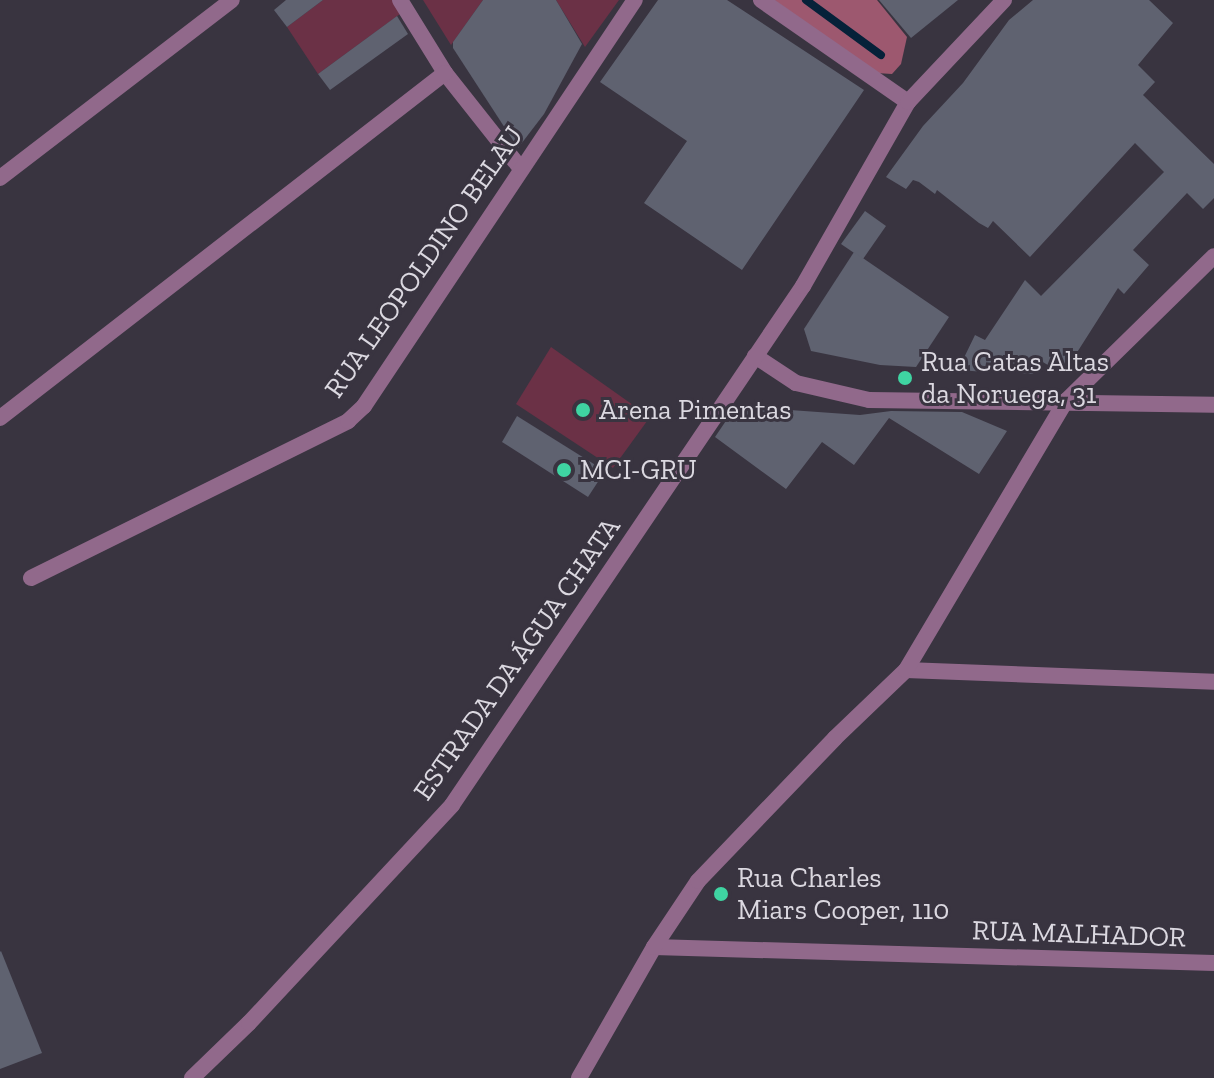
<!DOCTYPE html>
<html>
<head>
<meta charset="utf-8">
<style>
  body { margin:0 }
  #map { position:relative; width:1214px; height:1078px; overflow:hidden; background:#393440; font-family:"Zilla Slab",serif }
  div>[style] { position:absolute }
  .green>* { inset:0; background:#6b3146 }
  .forest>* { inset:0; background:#9d586f }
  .stream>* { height:8px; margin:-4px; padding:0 4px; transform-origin:4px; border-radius:4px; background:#062139 }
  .building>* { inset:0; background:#5f6270 }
  .minor>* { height:16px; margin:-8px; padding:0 8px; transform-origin:8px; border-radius:8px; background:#91698b }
  .tertiary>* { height:16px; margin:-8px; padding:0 8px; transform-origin:8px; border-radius:8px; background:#91698b }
  .dots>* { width:22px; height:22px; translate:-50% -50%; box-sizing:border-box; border:4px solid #393440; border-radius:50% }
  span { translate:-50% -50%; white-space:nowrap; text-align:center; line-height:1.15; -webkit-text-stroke:6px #393440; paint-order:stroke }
  .street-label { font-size:28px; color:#dbd8e0 }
  .poi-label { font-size:28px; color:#dbd8e0 }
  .left { translate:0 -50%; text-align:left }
</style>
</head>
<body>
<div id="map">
  <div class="green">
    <div style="clip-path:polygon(323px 0,392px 0,400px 14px,318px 74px,287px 27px)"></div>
    <div style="clip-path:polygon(423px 0,483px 0,451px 45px)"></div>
    <div style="clip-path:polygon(556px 0,619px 0,585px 47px)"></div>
    <div style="clip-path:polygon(551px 347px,650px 417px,613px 468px,516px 404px)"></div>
  </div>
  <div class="forest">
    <div style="clip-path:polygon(774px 0,877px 0,907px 37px,901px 64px,892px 74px,876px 73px)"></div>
  </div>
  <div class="stream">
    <div style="left:806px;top:0;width:93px;rotate:36.3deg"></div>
  </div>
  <div class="building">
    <div style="clip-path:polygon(286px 0,323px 0,287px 27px,274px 10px)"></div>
    <div style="clip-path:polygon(483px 0,556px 0,582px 44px,544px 114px,518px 148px,453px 48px,453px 42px)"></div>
    <div style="clip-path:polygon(658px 0,727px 0,864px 90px,742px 270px,644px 203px,687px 141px,600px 82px)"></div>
    <div style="clip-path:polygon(879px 0,958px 0,911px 38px)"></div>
    <div style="clip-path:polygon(1033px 0,1149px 0,1173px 23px,1138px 65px,1155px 82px,1143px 95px,1214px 164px,1214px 198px,1203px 209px,1187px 193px,1133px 250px,1149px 265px,1124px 294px,1118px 288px,1076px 354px,1058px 371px,1041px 361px,1033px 374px,1018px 373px,994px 359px,986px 372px,958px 370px,975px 335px,985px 340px,1025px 280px,1041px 296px,1164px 172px,1135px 143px,1030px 257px,993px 221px,988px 228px,979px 223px,937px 190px,935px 194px,919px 182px,913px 180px,906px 189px,886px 177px,923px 126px,963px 83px,1009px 20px)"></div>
    <div style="clip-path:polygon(397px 16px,408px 34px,330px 90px,318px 74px)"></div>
    <div style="clip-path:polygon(865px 211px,886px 226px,863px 259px,841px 244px)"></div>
    <div style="clip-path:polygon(854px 252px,949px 317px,916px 367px,880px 365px,811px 351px,804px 329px)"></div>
    <div style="clip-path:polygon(736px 406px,860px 415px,891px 411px,962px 412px,1007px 431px,979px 474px,889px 418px,854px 465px,822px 442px,786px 489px,715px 437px)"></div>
    <div style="clip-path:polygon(517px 416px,605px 471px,588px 497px,502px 442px)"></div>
    <div style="clip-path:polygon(1px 951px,42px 1053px,0 1069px,0 952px)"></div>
  </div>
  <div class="minor">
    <div style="left:400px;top:0;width:86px;rotate:58.3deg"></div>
    <div style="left:445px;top:73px;width:122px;rotate:51.6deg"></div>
    <div style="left:761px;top:0;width:179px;rotate:34.8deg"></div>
    <div style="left:0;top:178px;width:292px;rotate:-37.5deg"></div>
    <div style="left:755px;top:356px;width:49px;rotate:33.4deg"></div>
    <div style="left:796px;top:383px;width:75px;rotate:13.1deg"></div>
    <div style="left:869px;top:400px;width:345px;rotate:0.8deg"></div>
    <div style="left:0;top:418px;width:563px;rotate:-37.79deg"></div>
    <div style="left:31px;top:578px;width:354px;rotate:-26.3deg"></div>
    <div style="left:348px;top:421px;width:22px;rotate:-43deg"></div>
    <div style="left:364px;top:406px;width:488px;rotate:-56.3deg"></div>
    <div style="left:906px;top:670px;width:308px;rotate:2.2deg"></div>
    <div style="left:654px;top:947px;width:560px;rotate:1.64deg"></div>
    <div style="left:579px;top:1078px;width:151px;rotate:-60.2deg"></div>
    <div style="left:654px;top:947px;width:79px;rotate:-56.3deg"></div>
    <div style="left:698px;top:881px;width:198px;rotate:-46.2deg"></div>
    <div style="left:835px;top:738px;width:98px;rotate:-43.8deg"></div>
    <div style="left:906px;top:670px;width:313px;rotate:-59.3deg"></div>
    <div style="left:1066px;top:401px;width:207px;rotate:-44.4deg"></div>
  </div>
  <div class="tertiary">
    <div style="left:192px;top:1078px;width:79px;rotate:-44deg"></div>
    <div style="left:249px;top:1023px;width:298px;rotate:-47deg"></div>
    <div style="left:452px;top:805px;width:627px;rotate:-55.93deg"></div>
    <div style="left:803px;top:286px;width:212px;rotate:-60.3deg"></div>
    <div style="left:908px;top:102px;width:140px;rotate:-46.7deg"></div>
  </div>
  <div class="dots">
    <div style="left:905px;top:378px;background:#3fd4a2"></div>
    <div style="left:583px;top:410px;background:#3fd4a2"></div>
    <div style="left:564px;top:470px;background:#3fd4a2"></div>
    <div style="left:721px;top:894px;background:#3fd4a2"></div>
  </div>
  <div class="street-label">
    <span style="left:424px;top:262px;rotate:-55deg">RUA LEOPOLDINO BELAU</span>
    <span style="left:517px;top:659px;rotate:-55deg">ESTRADA DA ÁGUA CHATA</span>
    <span style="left:1079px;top:934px;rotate:2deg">RUA MALHADOR</span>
  </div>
  <div class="poi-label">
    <span class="left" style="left:921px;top:378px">Rua Catas Altas<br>da Noruega, 31</span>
    <span class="left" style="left:599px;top:410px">Arena Pimentas</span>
    <span class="left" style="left:580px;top:470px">MCI-GRU</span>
    <span class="left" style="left:737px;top:894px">Rua Charles<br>Miars Cooper, 110</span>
  </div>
</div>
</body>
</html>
